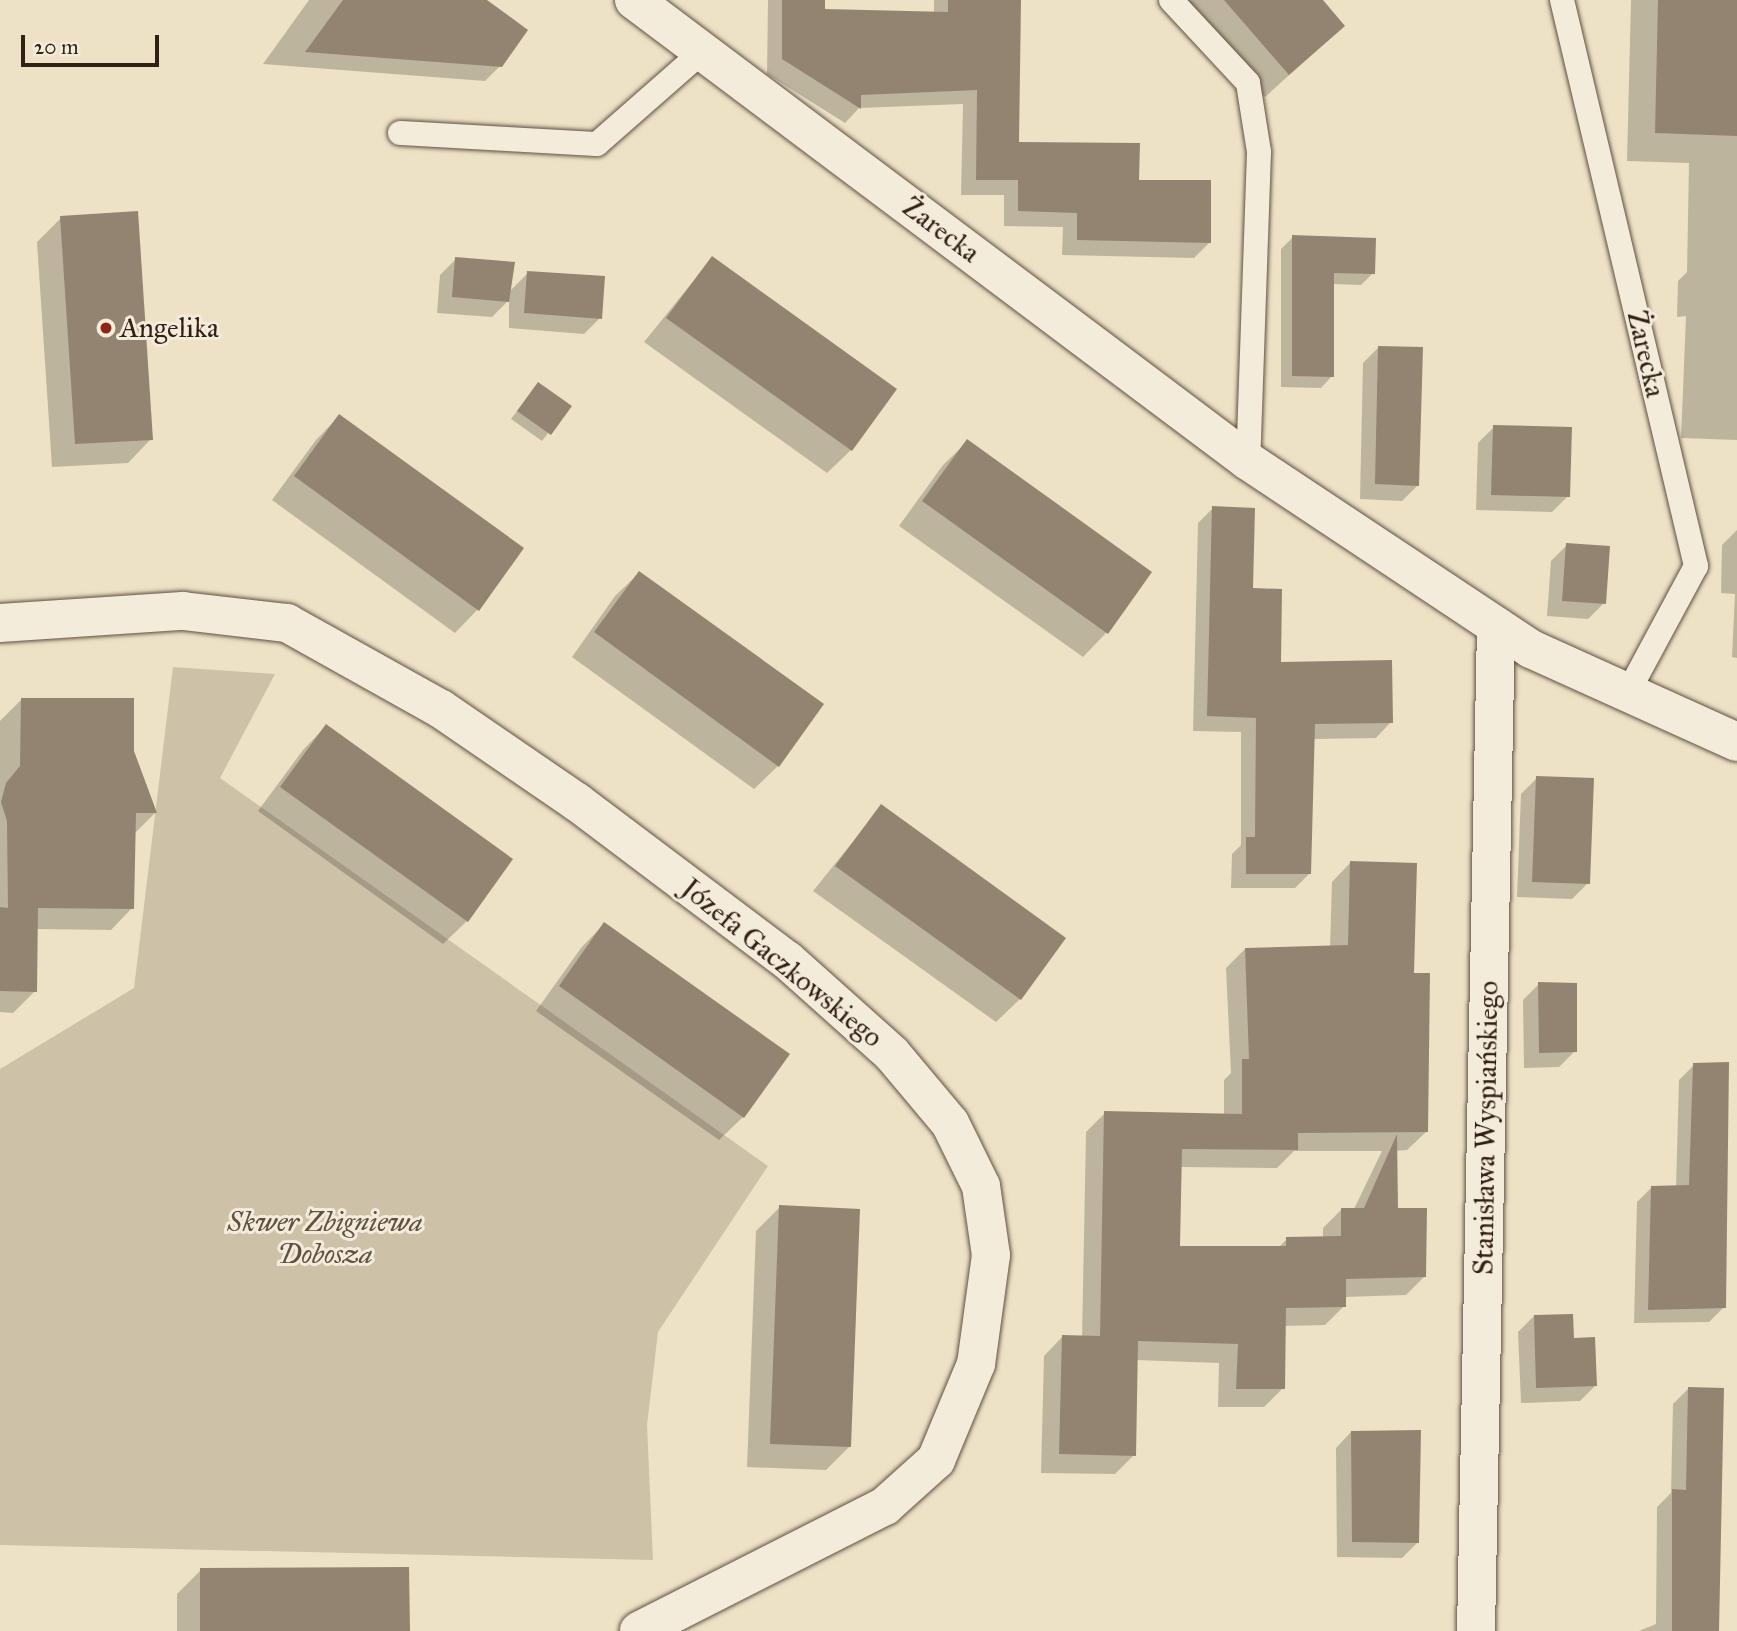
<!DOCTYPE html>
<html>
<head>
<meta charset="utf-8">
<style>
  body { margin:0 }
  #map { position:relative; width:1737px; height:1631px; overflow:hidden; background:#ede2c6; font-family:"IM FELL Great Primer",serif }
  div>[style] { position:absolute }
  .green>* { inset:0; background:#cdc1a8 }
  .shadow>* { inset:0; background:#0003 }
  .building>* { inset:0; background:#938472 }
  .roads { filter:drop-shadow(0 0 2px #615042) drop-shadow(0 0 2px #615042) }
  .lane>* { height:24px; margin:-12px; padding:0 12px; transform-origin:12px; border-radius:12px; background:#f3ecda }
  .street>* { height:38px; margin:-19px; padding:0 19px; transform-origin:19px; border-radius:19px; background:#f3ecda }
  .dots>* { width:19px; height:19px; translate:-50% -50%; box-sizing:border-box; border:4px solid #f3ecda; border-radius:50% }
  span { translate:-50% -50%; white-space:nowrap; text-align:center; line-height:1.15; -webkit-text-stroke:6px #f3ecda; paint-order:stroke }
  .street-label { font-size:28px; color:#321f16 }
  .poi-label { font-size:28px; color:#321f16 }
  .left { translate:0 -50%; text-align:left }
  .park-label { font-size:28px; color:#605042; font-style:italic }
  .scale { position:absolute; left:21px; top:35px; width:138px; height:32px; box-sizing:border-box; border:4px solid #321f16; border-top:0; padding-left:9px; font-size:21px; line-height:24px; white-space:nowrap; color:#321f16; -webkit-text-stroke:5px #f3ecda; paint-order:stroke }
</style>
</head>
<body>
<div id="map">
  <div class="green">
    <div style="clip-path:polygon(173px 667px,275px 674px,220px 778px,768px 1166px,658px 1332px,647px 1425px,653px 1560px,0 1545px,0 1069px,134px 988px)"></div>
  </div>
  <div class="shadow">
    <div style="clip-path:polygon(309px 0,483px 0,500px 66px,485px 81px,263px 64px)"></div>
    <div style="clip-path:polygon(768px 0,824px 0,824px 11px,934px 13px,934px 0,1020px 0,1017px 143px,1209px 243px,1194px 258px,1062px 255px,1063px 227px,1004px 226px,1004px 195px,961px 195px,963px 104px,859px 108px,845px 123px,767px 74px)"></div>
    <div style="clip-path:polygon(1169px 0,1320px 0,1343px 26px,1265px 97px)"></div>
    <div style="clip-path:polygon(1631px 0,1737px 0,1737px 440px,1681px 438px,1686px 316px,1677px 317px,1678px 281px,1687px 272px,1689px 163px,1627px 161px)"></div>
    <div style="clip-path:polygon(61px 218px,151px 439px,128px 463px,52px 467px,37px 242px)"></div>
    <div style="clip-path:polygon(1293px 237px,1373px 273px,1361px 285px,1332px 284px,1332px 376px,1321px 388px,1281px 387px,1281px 249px)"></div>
    <div style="clip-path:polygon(712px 258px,851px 450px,827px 473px,644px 342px)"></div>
    <div style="clip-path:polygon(456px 259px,509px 292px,528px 273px,600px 318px,584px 334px,509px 328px,509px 293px,508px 301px,492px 317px,437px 313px,440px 275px)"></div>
    <div style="clip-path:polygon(1379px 347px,1418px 485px,1402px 501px,1360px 499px,1363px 363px)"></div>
    <div style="clip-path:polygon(538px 384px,569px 406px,542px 441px,511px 419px)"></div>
    <div style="clip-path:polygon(339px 416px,478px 609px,455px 633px,272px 500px,316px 440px)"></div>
    <div style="clip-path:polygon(1494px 427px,1568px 496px,1552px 512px,1476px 510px,1478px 443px)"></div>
    <div style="clip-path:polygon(967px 442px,1150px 573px,1106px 633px,1083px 657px,899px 526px,943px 465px)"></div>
    <div style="clip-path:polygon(1213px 508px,1279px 664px,1391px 722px,1376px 738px,1313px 739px,1310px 873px,1295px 888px,1231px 888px,1232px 854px,1241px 845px,1241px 732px,1193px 731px,1198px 523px)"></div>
    <div style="clip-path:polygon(1737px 530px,1737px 658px,1732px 657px,1735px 594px,1721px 593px,1722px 545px)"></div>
    <div style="clip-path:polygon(1567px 545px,1604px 603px,1588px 619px,1547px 616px,1551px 561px)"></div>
    <div style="clip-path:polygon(639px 573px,778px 766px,754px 789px,572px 657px,615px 596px)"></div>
    <div style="clip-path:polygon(22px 699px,132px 752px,155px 813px,134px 834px,132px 908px,111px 930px,36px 929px,35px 991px,13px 1013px,0 1012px,0 721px)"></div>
    <div style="clip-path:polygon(326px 726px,467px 921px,443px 944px,258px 811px,303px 750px)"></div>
    <div style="clip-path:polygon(1537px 778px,1588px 883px,1572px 899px,1517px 897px,1521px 794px)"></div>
    <div style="clip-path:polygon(881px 807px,1020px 999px,996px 1022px,813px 891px)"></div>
    <div style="clip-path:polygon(evenodd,1350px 863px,1413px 974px,1426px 1132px,1407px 1150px,1395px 1151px,1396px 1210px,1425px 1276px,1406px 1295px,1344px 1297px,1344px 1306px,1325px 1325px,1284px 1326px,1283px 1388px,1264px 1407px,1218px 1407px,1219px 1363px,1136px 1360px,1134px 1455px,1115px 1474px,1041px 1473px,1044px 1356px,1062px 1337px,1082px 1338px,1086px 1132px,1105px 1113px,1224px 1115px,1224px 1080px,1231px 1073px,1226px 968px,1245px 949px,1330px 947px,1332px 882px,1350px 863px,1294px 1151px,1382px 1151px,1354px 1209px,1342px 1209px,1323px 1228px,1323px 1238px,1287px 1239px,1278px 1248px,1178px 1248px,1180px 1167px,1277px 1168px,1294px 1151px)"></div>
    <div style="clip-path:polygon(604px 924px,743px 1117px,719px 1140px,536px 1011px,581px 948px)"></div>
    <div style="clip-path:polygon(1539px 984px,1575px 1051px,1559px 1067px,1524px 1068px,1523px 1000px)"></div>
    <div style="clip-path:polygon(1694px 1065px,1724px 1307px,1709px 1322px,1634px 1323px,1637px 1202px,1651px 1188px,1676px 1187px,1679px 1080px)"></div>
    <div style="clip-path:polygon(780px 1207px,849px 1447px,826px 1470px,747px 1467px,756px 1231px)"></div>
    <div style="clip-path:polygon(1534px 1316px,1573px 1340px,1596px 1385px,1580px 1401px,1521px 1403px,1518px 1332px)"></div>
    <div style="clip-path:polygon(1689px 1388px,1717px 1631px,1639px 1631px,1656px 1624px,1657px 1507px,1671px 1493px,1673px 1404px)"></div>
    <div style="clip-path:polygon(1351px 1432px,1418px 1542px,1402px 1558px,1337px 1557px,1336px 1448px)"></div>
    <div style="clip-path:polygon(201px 1570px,408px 1631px,177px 1631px,177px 1594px)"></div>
  </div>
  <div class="building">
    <div style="clip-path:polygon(343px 0,487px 0,528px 30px,502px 67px,305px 52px)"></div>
    <div style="clip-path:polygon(782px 0,825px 0,825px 9px,948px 12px,948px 0,1021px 0,1019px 142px,1140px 143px,1139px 180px,1211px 180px,1211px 243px,1077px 240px,1077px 213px,1018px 211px,1018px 180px,976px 180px,977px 90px,861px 95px,861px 109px,782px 59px)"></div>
    <div style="clip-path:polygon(1224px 0,1323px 0,1345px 26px,1289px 75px)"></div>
    <div style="clip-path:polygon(1658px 0,1737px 0,1737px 136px,1655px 133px)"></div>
    <div style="clip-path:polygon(138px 211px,153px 440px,75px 444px,60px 216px)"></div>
    <div style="clip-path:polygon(1292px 235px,1376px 238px,1375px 274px,1334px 273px,1334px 377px,1292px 376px)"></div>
    <div style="clip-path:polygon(712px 256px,897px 389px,852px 451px,666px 318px)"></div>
    <div style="clip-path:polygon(455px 257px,515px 262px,509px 302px,452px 297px)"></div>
    <div style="clip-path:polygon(527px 271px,605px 276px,602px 319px,524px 313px)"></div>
    <div style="clip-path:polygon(1378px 346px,1423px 347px,1419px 486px,1375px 484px)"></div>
    <div style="clip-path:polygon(538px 382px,572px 406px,551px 435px,517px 411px)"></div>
    <div style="clip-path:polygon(339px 414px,524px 548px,479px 611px,294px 476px)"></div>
    <div style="clip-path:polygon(1493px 425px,1572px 427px,1570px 497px,1491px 495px)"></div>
    <div style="clip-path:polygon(967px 439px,1152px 572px,1108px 634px,922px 501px)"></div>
    <div style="clip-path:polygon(1212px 506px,1255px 508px,1253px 588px,1282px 589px,1281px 662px,1392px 660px,1393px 723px,1315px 724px,1311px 874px,1246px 874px,1246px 837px,1255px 837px,1256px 718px,1207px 716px)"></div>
    <div style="clip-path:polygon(1566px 543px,1610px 546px,1606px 604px,1562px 601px)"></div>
    <div style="clip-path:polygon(639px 571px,824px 704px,779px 767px,594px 632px)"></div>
    <div style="clip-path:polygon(21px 698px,134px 698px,134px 751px,157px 813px,136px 813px,134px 909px,38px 908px,37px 992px,0 991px,0 907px,8px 908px,7px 821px,1px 802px,6px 783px,20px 766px)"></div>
    <div style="clip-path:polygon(326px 724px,513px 859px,468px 922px,280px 787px)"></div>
    <div style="clip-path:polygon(1536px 776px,1594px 778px,1590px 884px,1532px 882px)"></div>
    <div style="clip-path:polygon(881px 804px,1066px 938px,1021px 1000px,835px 866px)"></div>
    <div style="clip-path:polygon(1350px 861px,1417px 863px,1414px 973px,1430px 973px,1428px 1132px,1298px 1133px,1298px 1150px,1182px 1149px,1180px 1246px,1286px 1246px,1286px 1237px,1341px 1236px,1341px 1208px,1364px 1208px,1397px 1134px,1398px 1208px,1427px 1208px,1426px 1277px,1346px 1279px,1346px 1307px,1286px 1308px,1285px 1389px,1236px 1389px,1238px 1344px,1138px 1341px,1136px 1456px,1059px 1454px,1062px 1335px,1100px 1336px,1104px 1111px,1242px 1114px,1242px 1059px,1249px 1059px,1245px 948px,1348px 945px)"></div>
    <div style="clip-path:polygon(604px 922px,790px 1054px,744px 1118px,559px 986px)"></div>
    <div style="clip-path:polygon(1538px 982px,1577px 983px,1577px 1052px,1539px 1053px)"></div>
    <div style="clip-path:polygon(1729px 1062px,1726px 1308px,1648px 1310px,1651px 1186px,1689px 1185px,1693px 1063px)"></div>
    <div style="clip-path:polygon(779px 1205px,860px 1209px,851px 1447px,770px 1444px)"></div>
    <div style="clip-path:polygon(1573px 1314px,1574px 1338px,1595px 1337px,1597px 1386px,1536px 1388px,1534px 1315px)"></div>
    <div style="clip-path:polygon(1688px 1387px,1724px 1388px,1719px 1631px,1672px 1631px,1672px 1489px,1686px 1490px)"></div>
    <div style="clip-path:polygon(1421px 1430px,1419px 1543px,1352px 1542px,1351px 1431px)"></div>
    <div style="clip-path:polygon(409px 1567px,410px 1631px,200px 1631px,200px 1568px)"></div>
  </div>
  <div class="roads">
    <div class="lane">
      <div style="left:1171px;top:0;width:113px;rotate:47.1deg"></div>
      <div style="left:1248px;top:83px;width:70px;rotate:80.9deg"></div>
      <div style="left:1259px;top:152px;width:309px;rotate:92deg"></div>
      <div style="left:1562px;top:0;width:582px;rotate:76.68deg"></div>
      <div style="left:1696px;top:566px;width:145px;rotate:118.3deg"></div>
      <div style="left:400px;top:133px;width:197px;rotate:3.2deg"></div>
      <div style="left:597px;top:144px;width:141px;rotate:-41.3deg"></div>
    </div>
    <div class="street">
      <div style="left:634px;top:0;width:768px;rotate:36.9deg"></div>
      <div style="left:1248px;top:461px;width:340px;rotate:33.6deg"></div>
      <div style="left:1531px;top:649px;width:226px;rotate:24.3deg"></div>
      <div style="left:0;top:623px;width:183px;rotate:-3.8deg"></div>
      <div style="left:183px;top:611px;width:105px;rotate:6.6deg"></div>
      <div style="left:287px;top:623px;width:176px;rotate:29.2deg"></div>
      <div style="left:441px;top:709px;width:165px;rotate:34.4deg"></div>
      <div style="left:577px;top:802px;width:263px;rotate:37deg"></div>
      <div style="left:787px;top:960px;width:141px;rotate:41.8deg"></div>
      <div style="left:892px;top:1054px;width:90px;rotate:50deg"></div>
      <div style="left:950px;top:1123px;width:70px;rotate:63.8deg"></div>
      <div style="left:981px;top:1186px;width:70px;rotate:81.8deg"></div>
      <div style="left:991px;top:1255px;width:110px;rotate:97.8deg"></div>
      <div style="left:976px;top:1364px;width:104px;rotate:112.6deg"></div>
      <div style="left:936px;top:1460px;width:69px;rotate:138deg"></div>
      <div style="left:885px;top:1506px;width:276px;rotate:153.1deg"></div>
      <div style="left:1476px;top:1631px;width:1005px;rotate:-88.86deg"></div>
    </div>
  </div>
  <div class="dots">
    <div style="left:106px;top:328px;background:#8f2418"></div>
  </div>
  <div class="street-label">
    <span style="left:941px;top:230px;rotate:37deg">Żarecka</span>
    <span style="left:1646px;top:354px;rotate:77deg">Żarecka</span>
    <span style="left:782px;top:963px;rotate:39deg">Józefa Gaczkowskiego</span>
    <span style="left:1486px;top:1128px;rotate:-89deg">Stanisława Wyspiańskiego</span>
  </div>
  <div class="poi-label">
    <span class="left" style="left:120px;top:328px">Angelika</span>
  </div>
  <div class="park-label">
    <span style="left:325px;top:1238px">Skwer Zbigniewa<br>Dobosza</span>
  </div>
  <div class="scale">20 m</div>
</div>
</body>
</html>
